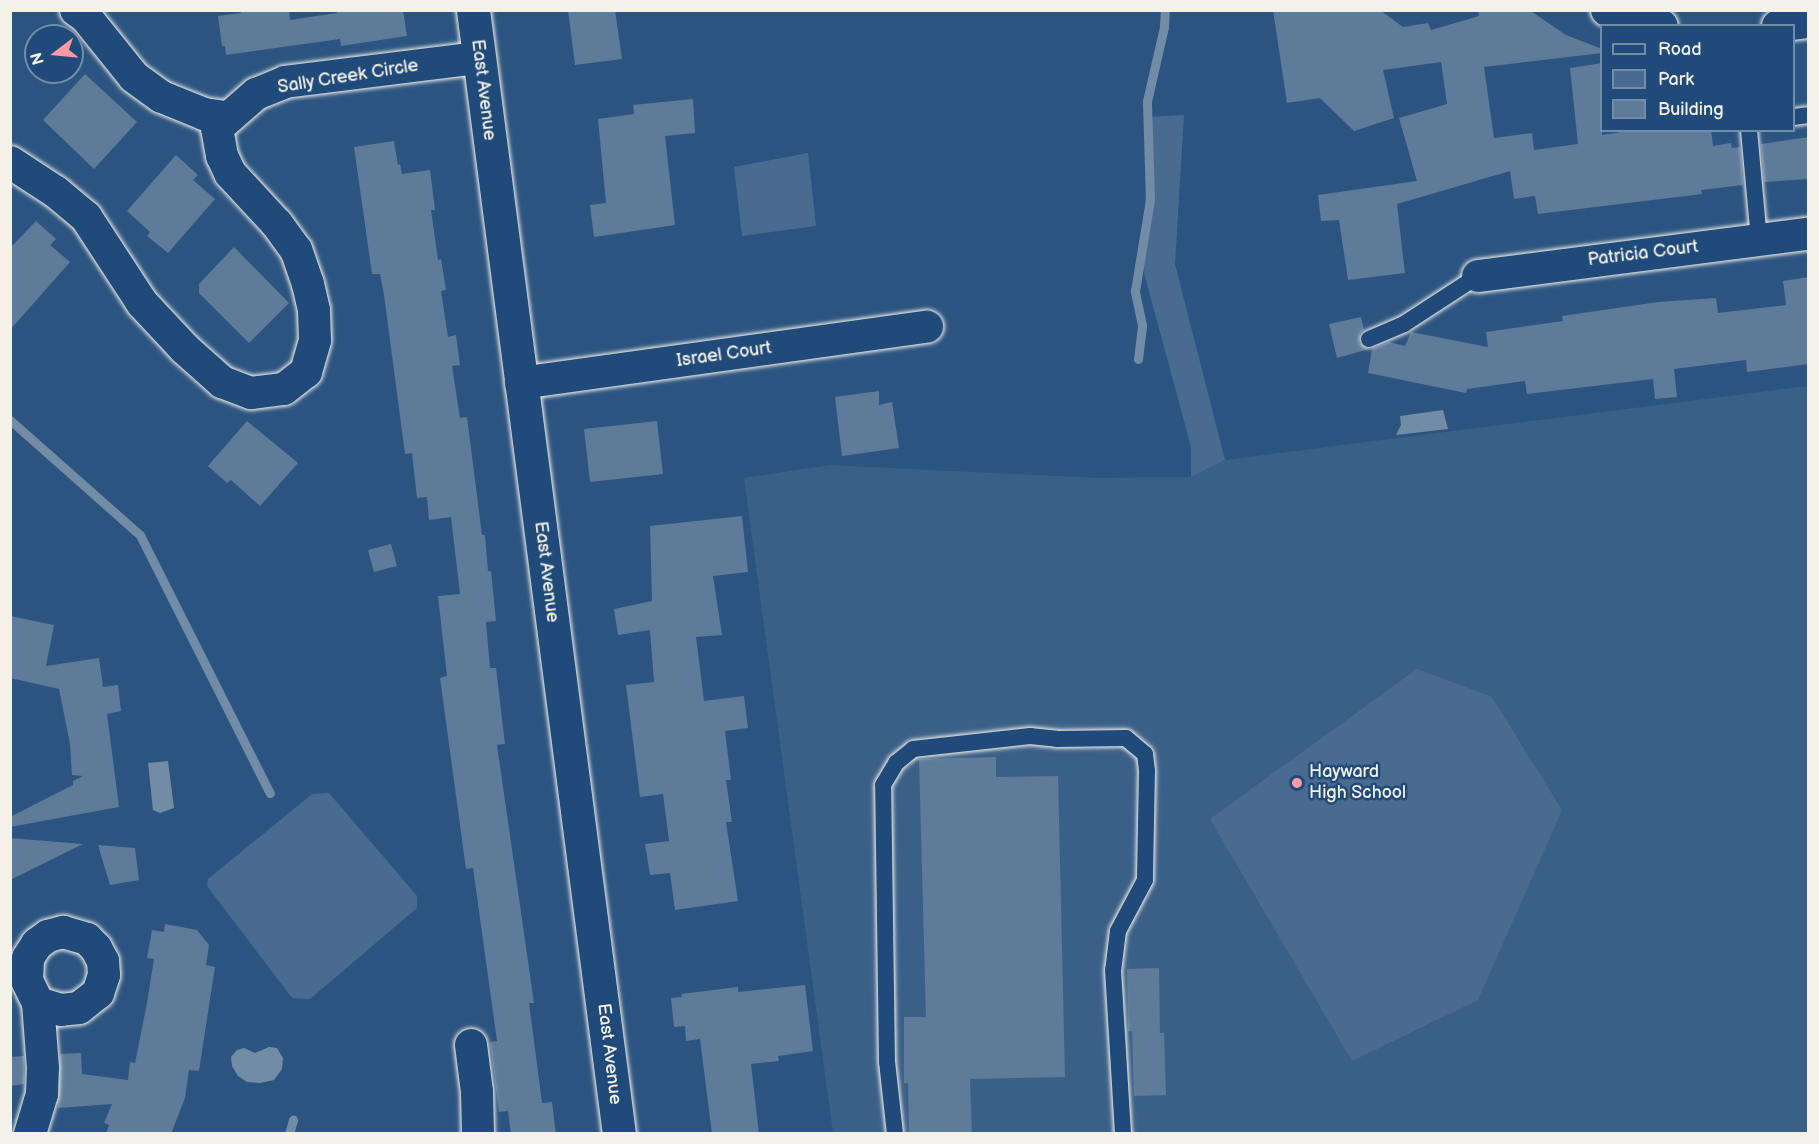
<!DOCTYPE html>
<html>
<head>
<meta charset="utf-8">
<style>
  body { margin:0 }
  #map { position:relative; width:1819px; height:1144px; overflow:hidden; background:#2c5481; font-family:"Balsamiq Sans",sans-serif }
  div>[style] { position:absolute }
  .built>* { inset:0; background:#3b6088 }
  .green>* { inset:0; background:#496b90 }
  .water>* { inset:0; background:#738ca6 }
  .stream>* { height:9px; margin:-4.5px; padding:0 4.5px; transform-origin:4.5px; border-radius:4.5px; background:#738ca6 }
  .building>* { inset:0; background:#5e7b9a }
  .roads { filter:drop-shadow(0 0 2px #f4f1e8) drop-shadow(0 0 2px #f4f1e8) }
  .lane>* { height:16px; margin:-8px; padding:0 8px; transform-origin:8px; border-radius:8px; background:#1f4a7a }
  .street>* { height:32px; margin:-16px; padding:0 16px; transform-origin:16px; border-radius:16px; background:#1f4a7a }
  .secondary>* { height:33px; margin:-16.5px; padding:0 16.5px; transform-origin:16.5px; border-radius:16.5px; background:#1f4a7a }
  .dots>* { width:16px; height:16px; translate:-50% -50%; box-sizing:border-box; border:3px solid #1f4a7a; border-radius:50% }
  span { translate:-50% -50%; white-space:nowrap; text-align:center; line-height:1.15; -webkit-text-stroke:5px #1f4a7a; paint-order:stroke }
  .street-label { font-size:18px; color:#f4f1e8 }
  .poi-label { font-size:18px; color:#f4f1e8 }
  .left { translate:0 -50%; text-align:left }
  .frame { position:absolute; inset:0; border:12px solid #f4f1e8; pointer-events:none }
  .legend { position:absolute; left:1600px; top:24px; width:195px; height:108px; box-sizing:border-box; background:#1f4a7a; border:2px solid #748da6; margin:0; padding:8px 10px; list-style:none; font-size:18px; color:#f4f1e8 }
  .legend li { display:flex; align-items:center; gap:12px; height:30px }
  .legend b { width:30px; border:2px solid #748da6 }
  .north { position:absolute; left:24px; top:24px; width:60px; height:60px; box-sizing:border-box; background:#1f4a7a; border:2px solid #748da6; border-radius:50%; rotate:254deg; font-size:16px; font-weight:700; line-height:24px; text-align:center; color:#f4f1e8 }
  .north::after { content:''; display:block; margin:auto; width:21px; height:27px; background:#ff9aa2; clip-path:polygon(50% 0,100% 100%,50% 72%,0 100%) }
</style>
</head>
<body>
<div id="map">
  <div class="built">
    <div style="clip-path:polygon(1808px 386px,1808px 1133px,833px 1133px,744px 478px,830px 465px,1096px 478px,1191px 477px,1225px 460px)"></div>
  </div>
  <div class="green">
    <div style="clip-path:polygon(1184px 115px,1175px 264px,1225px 460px,1191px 477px,1191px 447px,1144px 273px,1147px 117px)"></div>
    <div style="clip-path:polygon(808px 153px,816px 226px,742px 236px,734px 167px)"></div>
    <div style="clip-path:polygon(1417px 669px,1492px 697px,1562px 810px,1478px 1000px,1352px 1061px,1210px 819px)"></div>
    <div style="clip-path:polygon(329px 793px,417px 896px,417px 908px,310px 999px,292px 998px,207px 886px,208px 879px,312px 794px)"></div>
  </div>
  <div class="water">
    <div style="clip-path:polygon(1443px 410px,1448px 429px,1396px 435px,1401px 425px,1400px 416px)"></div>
    <div style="clip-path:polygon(168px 761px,174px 808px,160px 813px,153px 810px,148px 763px)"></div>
    <div style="clip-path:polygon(269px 1047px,277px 1048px,283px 1058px,282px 1069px,274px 1080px,260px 1083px,247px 1082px,238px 1076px,232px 1066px,231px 1057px,237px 1050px,244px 1048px,255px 1053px)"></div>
  </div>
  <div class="stream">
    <div style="left:1138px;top:359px;width:34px;rotate:-83deg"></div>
    <div style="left:1142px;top:325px;width:35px;rotate:-102deg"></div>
    <div style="left:1135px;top:291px;width:93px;rotate:-80.7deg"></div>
    <div style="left:1150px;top:199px;width:98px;rotate:-91.8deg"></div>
    <div style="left:1147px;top:101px;width:76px;rotate:-77.1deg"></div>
    <div style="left:1164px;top:27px;width:17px;rotate:-87deg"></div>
    <div style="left:10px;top:420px;width:174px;rotate:41.5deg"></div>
    <div style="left:140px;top:535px;width:289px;rotate:63.3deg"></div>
    <div style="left:289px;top:1134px;width:15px;rotate:-74deg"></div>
  </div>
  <div class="building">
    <div style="clip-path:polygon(240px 10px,289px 10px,290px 20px,337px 13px,336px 10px,403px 10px,407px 36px,341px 46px,340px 39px,226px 55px,225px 46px,222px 46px,218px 16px,241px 13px)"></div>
    <div style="clip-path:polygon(568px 10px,615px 10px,622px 59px,575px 65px)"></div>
    <div style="clip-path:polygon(1273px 10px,1380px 10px,1403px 27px,1428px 23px,1431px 30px,1479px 16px,1478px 10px,1529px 10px,1566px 35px,1602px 49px,1602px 53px,1484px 67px,1494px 138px,1532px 133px,1534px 150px,1578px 144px,1570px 68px,1602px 63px,1602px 135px,1633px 130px,1711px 130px,1713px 146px,1731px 143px,1732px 148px,1740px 147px,1743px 185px,1701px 190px,1702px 194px,1538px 214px,1535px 196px,1514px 199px,1510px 171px,1397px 204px,1405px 273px,1348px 280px,1339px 220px,1321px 221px,1318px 195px,1417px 181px,1399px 118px,1447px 104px,1441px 62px,1383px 70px,1394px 118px,1354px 131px,1320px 98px,1287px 103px)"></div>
    <div style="clip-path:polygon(85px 74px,137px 122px,94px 169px,43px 120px)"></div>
    <div style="clip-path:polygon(693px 99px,695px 133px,665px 136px,675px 225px,594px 237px,590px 205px,606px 203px,598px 119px,634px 114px,633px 105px)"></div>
    <div style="clip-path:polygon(1809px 137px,1809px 179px,1764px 182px,1761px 144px)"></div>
    <div style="clip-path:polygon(394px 141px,398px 165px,400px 164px,402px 174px,430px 170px,435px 210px,431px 210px,438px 260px,441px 259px,446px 290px,441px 291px,448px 337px,456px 335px,460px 365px,452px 366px,460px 418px,467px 417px,482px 535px,485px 535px,488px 571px,491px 571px,496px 621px,486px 622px,490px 668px,496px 668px,505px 744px,497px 745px,534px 1003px,529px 1003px,542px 1103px,552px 1102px,556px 1134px,511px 1134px,508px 1111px,499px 1112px,490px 1042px,497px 1041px,473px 868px,466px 869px,440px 678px,447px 676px,438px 596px,460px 594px,451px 517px,429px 520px,427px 497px,417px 498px,412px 453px,405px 454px,384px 295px,380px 274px,372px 274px,354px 147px)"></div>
    <div style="clip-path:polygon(176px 155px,198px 175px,193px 180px,215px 199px,168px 253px,147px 236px,150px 232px,127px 211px)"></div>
    <div style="clip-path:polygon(36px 221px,56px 239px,50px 245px,70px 262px,10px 330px,10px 248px)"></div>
    <div style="clip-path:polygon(234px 247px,289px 303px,249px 343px,199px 293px,199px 284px)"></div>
    <div style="clip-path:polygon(1809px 277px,1809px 364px,1747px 372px,1746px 360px,1674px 369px,1677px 397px,1655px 399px,1653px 379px,1527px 394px,1525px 381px,1467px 389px,1466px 393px,1368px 373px,1372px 349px,1389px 342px,1405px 346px,1411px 332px,1488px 347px,1486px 332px,1563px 321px,1562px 316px,1658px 302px,1716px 298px,1718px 313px,1786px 305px,1783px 281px)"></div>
    <div style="clip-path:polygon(1361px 317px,1364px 330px,1360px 333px,1359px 343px,1369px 349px,1337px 358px,1329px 324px)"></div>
    <div style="clip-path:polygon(879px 391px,879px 405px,892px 402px,899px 448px,842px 456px,835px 397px)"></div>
    <div style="clip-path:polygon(247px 421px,298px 463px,260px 506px,231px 480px,227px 483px,208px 466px)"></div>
    <div style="clip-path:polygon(657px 421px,663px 474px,590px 482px,584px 429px)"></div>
    <div style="clip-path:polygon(742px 516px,748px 572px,713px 576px,722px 635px,696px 637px,704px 701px,744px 696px,748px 728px,725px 731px,731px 780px,726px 780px,732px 822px,726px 822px,738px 901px,675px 910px,670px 873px,650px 875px,645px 844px,669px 841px,663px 794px,640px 797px,626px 685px,654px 682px,650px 630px,618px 635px,614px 609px,652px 601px,650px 526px)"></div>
    <div style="clip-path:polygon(391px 544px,397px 566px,374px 572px,368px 550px)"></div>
    <div style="clip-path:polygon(10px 616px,54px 625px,46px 666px,99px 658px,103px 687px,118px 685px,121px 711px,107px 714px,119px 807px,10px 827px,10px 817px,73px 785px,73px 781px,83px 776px,72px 775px,70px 744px,59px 689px,10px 678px)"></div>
    <div style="clip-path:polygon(996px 757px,996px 777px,1058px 776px,1065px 1077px,970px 1079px,972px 1134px,909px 1134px,908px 1083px,904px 1083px,904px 1017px,926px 1017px,919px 759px)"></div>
    <div style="clip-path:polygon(10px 838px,83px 844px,10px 880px)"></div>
    <div style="clip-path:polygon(98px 845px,135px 848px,139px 880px,110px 885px)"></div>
    <div style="clip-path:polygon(165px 924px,197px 930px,209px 945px,206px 965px,215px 967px,199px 1071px,189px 1070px,185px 1098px,171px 1134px,106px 1134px,109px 1125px,104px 1123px,112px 1104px,58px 1108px,60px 1054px,81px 1053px,82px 1074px,128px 1080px,130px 1062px,135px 1063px,147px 1003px,154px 959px,147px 958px,152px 930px,164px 932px)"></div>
    <div style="clip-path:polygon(1159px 968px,1160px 1033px,1164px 1033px,1166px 1095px,1134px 1096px,1132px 1031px,1128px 1031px,1127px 969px)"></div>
    <div style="clip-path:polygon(805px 985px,813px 1051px,778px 1056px,779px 1061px,751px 1064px,759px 1134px,712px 1134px,700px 1039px,686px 1041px,685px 1026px,674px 1027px,671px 998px,682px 997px,681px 994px,738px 987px,738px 992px)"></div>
    <div style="clip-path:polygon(24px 1056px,24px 1084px,10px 1086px,10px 1057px)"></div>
  </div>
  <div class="roads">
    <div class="lane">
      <div style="left:1794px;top:117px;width:14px;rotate:-8deg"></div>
      <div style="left:1749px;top:130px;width:110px;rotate:84.8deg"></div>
      <div style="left:1369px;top:339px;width:38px;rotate:-23deg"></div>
      <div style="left:1404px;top:324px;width:88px;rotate:-33deg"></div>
      <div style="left:895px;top:1134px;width:72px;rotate:-96.3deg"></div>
      <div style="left:887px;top:1062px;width:277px;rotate:-90.8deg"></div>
      <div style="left:883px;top:785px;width:26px;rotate:-59deg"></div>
      <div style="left:896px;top:763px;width:22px;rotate:-39deg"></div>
      <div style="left:913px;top:749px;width:118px;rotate:-6.3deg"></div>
      <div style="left:1030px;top:736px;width:27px;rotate:6deg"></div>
      <div style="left:1057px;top:739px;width:69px;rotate:-0.8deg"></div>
      <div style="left:1126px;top:738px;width:25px;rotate:40deg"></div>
      <div style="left:1145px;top:754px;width:17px;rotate:83deg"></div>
      <div style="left:1147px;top:771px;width:109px;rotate:91.1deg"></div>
      <div style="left:1145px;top:880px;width:58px;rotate:117.9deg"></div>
      <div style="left:1118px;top:931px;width:39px;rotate:97deg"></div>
      <div style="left:1113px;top:970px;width:164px;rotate:86.5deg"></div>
    </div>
    <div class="street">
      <div style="left:76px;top:10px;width:11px;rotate:34deg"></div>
      <div style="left:85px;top:16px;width:78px;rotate:51.2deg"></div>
      <div style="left:134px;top:77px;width:34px;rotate:36deg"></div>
      <div style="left:162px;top:97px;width:45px;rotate:22deg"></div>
      <div style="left:204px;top:114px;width:22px;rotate:8deg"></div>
      <div style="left:1607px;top:10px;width:57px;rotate:16.2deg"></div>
      <div style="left:1778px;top:26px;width:30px;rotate:-8deg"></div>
      <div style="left:10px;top:162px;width:55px;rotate:33.1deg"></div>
      <div style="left:56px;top:192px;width:39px;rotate:40deg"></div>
      <div style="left:86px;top:217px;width:103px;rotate:56.9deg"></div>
      <div style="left:142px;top:303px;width:63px;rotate:46.9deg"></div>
      <div style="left:185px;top:349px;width:50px;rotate:41.7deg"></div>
      <div style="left:222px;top:382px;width:31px;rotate:21deg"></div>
      <div style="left:251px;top:393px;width:33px;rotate:-7deg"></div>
      <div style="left:284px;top:389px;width:28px;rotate:-38deg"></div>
      <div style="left:306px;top:372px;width:33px;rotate:-74deg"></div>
      <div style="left:315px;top:340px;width:30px;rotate:-92deg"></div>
      <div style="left:314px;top:310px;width:27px;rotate:-103deg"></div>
      <div style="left:308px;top:284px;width:36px;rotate:-109deg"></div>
      <div style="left:296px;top:250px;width:32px;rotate:-126deg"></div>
      <div style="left:277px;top:224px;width:69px;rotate:-132.7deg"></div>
      <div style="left:230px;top:173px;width:19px;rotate:-115deg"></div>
      <div style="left:222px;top:156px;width:28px;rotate:-100deg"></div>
      <div style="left:217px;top:128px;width:52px;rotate:-41.1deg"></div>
      <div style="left:256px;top:94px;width:31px;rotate:-22deg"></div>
      <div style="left:285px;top:82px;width:195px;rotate:-7.1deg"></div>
      <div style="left:1478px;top:276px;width:333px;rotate:-7.3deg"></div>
      <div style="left:521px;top:383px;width:410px;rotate:-7.9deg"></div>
      <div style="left:471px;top:1045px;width:47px;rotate:82.7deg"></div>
      <div style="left:477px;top:1092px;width:42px;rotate:88.6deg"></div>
      <div style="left:30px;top:1134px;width:42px;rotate:-73.3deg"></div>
      <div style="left:42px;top:1094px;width:26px;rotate:-88deg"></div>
      <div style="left:43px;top:1068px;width:65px;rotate:-94.4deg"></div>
      <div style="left:38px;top:1003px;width:25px;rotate:-116deg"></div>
      <div style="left:27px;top:980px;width:22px;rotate:-87deg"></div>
      <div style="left:28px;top:958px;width:17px;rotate:-57deg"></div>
      <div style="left:37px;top:944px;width:14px;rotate:-36deg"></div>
      <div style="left:48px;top:936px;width:16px;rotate:-15deg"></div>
      <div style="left:63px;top:932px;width:25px;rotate:16deg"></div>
      <div style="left:87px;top:939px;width:13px;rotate:45deg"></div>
      <div style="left:96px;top:948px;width:15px;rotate:62deg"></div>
      <div style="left:103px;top:961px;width:14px;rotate:86deg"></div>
      <div style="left:104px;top:975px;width:19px;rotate:108deg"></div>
      <div style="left:98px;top:993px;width:24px;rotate:142deg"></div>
      <div style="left:79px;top:1008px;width:18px;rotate:174deg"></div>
      <div style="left:61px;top:1010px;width:24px;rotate:-163deg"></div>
    </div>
    <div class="secondary">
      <div style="left:473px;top:10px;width:1133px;rotate:82.6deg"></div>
    </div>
  </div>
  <div class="dots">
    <div style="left:1297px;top:783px;background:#ff9aa2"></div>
  </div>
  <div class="street-label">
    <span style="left:348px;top:77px;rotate:-9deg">Sally Creek Circle</span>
    <span style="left:483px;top:90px;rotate:83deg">East Avenue</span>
    <span style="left:1643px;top:254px;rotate:-7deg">Patricia Court</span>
    <span style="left:724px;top:355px;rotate:-8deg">Israel Court</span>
    <span style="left:546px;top:572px;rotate:83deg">East Avenue</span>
    <span style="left:609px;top:1054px;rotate:83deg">East Avenue</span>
  </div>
  <div class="poi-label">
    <span class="left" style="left:1309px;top:783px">Hayward<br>High School</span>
  </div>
  <div class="frame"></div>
  <ul class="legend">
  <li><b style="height:8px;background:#1f4a7a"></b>Road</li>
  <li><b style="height:16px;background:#496b90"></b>Park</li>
  <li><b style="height:16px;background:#5e7b9a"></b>Building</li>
  </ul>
  <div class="north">N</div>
</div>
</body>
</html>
